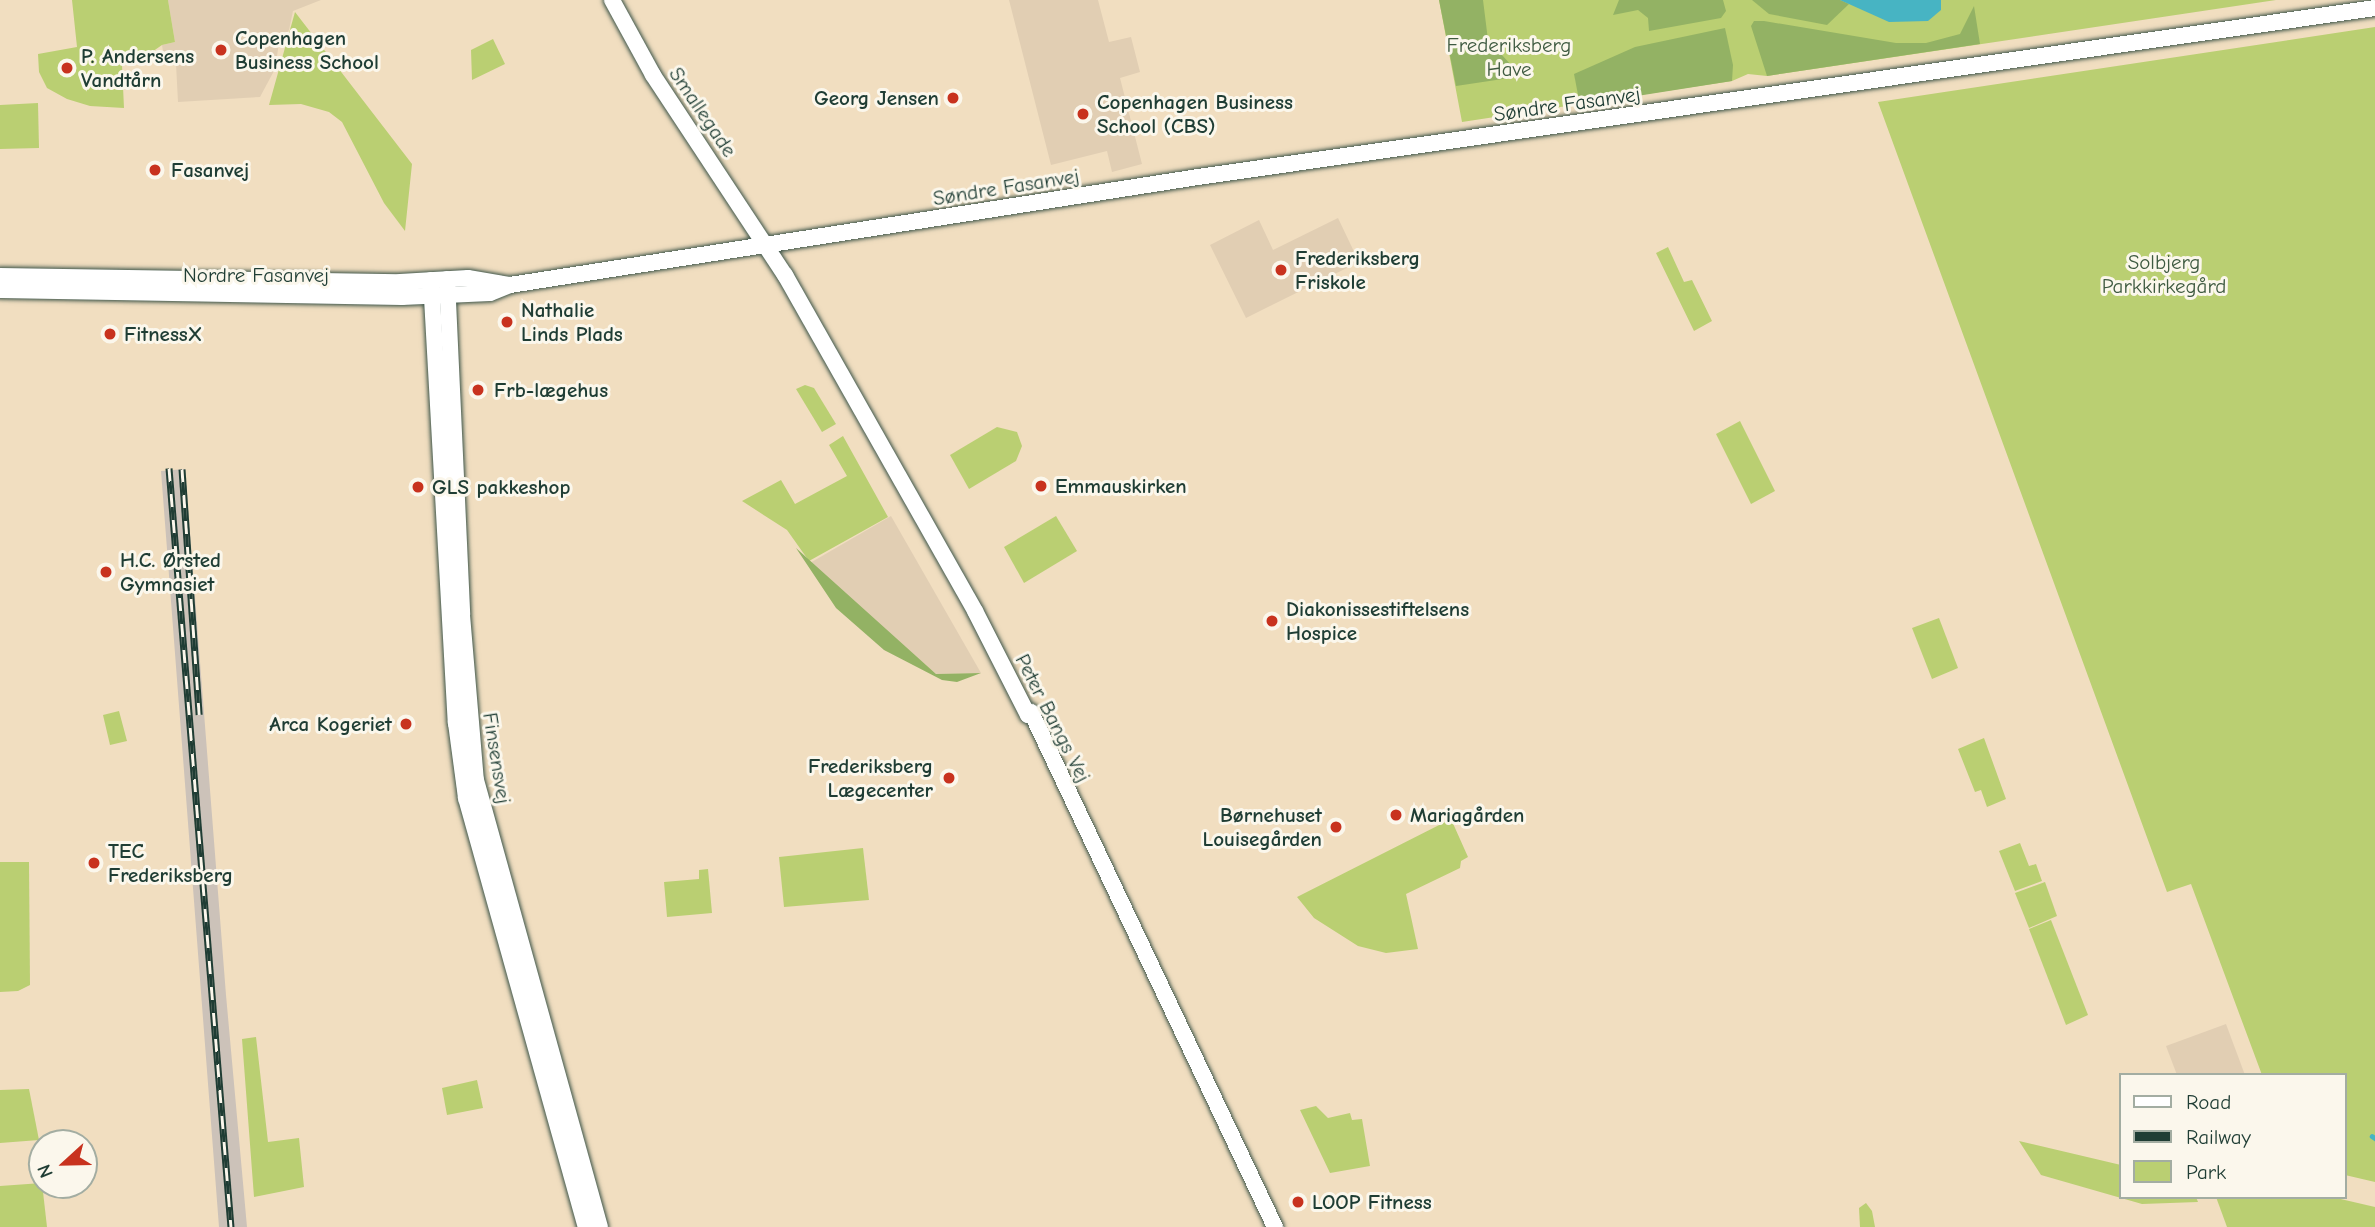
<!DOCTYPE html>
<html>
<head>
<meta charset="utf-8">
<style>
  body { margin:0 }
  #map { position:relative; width:2375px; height:1227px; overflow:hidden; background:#f1dec0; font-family:"Comic Neue",sans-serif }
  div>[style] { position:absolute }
  .built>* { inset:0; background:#e1ceb3 }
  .industrial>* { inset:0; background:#ccc2b9 }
  .green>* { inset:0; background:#bacf72 }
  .forest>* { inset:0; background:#93b264 }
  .water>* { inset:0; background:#47b4c3 }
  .stream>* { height:4.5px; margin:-2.25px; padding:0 2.25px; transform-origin:2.25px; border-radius:2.25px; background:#47b4c3 }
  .roads { filter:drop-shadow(0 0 2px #3e5549) drop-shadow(0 0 2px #3e5549) }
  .tertiary>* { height:16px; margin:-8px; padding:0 8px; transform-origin:8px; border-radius:8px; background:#fff }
  .rail>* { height:7px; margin-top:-3.5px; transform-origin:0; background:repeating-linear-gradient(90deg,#fbf7ec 0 13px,#1f3d34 0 26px); box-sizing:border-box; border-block:2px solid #1f3d34 }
  .dots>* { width:19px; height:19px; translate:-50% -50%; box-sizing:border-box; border:4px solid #fbf7ec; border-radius:50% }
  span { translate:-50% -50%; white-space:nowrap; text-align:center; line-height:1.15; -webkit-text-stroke:6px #fbf7ec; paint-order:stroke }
  .poi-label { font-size:21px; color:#1f3d34; font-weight:700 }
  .left { translate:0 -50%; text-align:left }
  .right { translate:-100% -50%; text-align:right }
  .park-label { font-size:21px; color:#3e5a40 }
  .street-label { font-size:21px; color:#1f3d34 }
  .legend { position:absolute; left:2119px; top:1073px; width:228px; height:126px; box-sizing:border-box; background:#fbf7ec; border:2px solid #a3ada2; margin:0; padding:9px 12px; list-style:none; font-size:21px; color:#1f3d34 }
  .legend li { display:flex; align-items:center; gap:14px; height:35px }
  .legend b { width:35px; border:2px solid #a3ada2 }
  .north { position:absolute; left:28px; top:1129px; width:70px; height:70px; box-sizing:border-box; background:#fbf7ec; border:2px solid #a3ada2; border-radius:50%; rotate:248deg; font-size:19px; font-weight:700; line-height:28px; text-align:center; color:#1f3d34 }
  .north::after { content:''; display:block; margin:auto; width:24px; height:32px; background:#c8321e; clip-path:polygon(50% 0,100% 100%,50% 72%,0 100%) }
</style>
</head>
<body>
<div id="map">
  <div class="built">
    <div style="clip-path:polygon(168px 0,321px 0,293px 11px,289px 30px,279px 43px,275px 69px,260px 97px,178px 102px,176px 64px,165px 64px,162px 45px,175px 42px)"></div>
    <div style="clip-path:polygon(1009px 0,1098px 0,1109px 42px,1131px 37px,1140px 72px,1120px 78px,1142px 164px,1112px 172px,1107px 151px,1051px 165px)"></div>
    <div style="clip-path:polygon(1338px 218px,1359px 262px,1246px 318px,1210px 245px,1259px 220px,1273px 250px)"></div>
    <div style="clip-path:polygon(891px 516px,981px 673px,936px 674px,810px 563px)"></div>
    <div style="clip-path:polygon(2226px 1024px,2245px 1075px,2177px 1075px,2166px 1046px)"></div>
  </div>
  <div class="industrial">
    <div style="clip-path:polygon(185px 469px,226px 995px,247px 1227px,219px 1227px,161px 471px)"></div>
  </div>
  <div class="green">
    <div style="clip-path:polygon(72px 0,168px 0,175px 42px,162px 45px,136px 63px,122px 65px,124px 108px,90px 106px,67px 99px,47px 88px,39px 72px,38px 54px,77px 47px)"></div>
    <div style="clip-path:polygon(1439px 0,2276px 0,1767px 76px,1748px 74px,1732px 81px,1462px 122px)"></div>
    <div style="clip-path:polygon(295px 12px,412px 164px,405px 231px,384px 203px,342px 122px,329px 112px,301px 104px,269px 105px)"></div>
    <div style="clip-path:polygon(2375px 27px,2375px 1182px,2345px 1175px,2345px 1075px,2262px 1075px,2191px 884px,2167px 892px,1878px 102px)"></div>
    <div style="clip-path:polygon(493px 39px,505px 64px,472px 80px,471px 50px)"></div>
    <div style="clip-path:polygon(38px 103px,39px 148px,0 149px,0 105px)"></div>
    <div style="clip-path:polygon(1668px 247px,1684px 282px,1692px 280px,1712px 321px,1694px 331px,1656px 253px)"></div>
    <div style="clip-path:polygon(805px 385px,814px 388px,836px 424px,822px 432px,796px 389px)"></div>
    <div style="clip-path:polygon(1740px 421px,1775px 491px,1751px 504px,1716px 434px)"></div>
    <div style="clip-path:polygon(997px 427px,1017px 432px,1022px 446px,1016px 461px,969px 489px,950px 455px)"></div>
    <div style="clip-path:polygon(843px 436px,888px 517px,809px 561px,787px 530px,742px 501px,781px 480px,795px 504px,847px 476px,829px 445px)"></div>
    <div style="clip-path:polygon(1056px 516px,1077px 551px,1024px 583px,1004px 547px)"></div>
    <div style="clip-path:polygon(1939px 618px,1958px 668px,1932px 679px,1912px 628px)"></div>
    <div style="clip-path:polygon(119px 711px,127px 741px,110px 745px,103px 715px)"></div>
    <div style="clip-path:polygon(1984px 738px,2006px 799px,1987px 807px,1981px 790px,1975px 792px,1958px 749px)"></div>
    <div style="clip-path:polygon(1451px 819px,1468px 857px,1461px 861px,1460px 868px,1406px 894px,1418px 949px,1386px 953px,1358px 946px,1314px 918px,1297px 897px)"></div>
    <div style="clip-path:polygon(2020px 843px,2029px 866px,2036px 864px,2042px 881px,2015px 891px,1999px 851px)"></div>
    <div style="clip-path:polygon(863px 848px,869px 900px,784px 907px,779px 857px)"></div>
    <div style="clip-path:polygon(0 862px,29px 862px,30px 985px,18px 991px,0 992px)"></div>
    <div style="clip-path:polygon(708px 869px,712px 913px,667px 917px,664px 882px,699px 879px,699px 870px)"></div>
    <div style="clip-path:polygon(2045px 882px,2057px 916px,2029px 928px,2015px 893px)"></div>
    <div style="clip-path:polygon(2051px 920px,2088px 1015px,2066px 1025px,2029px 929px)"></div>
    <div style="clip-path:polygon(256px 1037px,268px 1142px,299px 1138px,304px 1187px,254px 1197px,242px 1039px)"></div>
    <div style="clip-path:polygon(477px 1080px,483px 1108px,447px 1115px,442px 1088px)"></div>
    <div style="clip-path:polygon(29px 1089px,39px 1140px,0 1143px,0 1090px)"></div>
    <div style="clip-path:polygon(1316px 1106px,1328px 1118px,1350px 1113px,1352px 1120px,1362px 1119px,1370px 1166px,1330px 1173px,1300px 1110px)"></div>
    <div style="clip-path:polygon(2019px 1141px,2121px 1165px,2121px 1197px,2196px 1197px,2198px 1202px,2142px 1204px,2041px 1175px)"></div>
    <div style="clip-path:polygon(42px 1183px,47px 1227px,0 1227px,0 1186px)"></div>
    <div style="clip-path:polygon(2216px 1197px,2332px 1197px,2375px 1207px,2375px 1227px,2227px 1227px)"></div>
    <div style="clip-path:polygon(1866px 1203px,1872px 1211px,1875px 1227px,1860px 1227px,1859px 1208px)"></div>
  </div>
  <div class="forest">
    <div style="clip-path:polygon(1439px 0,1483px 0,1488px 40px,1513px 67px,1516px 77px,1456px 86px)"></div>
    <div style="clip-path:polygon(1619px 0,1723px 0,1726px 11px,1721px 18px,1649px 31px,1648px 18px,1638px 10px,1613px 15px)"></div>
    <div style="clip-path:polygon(1752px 0,1840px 0,1849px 4px,1827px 25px,1769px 14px)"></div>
    <div style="clip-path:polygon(1974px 6px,1980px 44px,1767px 76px,1751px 26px,1754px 21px,1764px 21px,1896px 43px,1926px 43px,1960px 34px)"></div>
    <div style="clip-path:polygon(1725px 28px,1733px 65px,1732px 81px,1580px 105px,1574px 74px,1635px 47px)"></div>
    <div style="clip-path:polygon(796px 548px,936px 674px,981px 673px,957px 682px,942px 680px,884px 650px,836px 608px)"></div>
  </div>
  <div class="water">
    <div style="clip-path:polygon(1840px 0,1941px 0,1941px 10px,1928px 21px,1889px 22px)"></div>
  </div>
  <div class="stream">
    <div style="left:2372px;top:1136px;width:4px;rotate:34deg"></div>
  </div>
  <div class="roads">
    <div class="tertiary">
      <div style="left:612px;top:0;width:85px;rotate:61.3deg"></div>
      <div style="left:653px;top:75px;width:240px;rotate:56.6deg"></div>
      <div style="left:785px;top:275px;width:386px;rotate:60.5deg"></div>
      <div style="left:975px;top:611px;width:117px;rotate:63deg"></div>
      <div style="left:1028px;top:715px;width:4px;rotate:-45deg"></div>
      <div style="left:1031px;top:712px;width:570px;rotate:64.65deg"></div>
      <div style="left:0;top:276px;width:400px;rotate:0.9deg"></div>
      <div style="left:400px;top:282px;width:68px;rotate:-3.4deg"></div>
      <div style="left:468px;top:278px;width:43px;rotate:9.5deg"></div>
      <div style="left:510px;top:285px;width:696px;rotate:-8.92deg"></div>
      <div style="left:1198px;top:177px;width:1189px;rotate:-8.17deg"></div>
      <div style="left:447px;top:279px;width:336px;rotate:87.4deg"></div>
      <div style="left:462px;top:615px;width:166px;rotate:85.2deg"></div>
      <div style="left:476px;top:780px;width:464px;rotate:74.5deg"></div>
      <div style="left:431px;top:280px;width:444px;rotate:86.8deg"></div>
      <div style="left:456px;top:723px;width:76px;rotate:82.4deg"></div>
      <div style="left:466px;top:798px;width:445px;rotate:74.4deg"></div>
      <div style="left:0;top:290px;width:402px;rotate:1deg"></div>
      <div style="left:402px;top:297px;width:88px;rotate:-2.6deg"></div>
      <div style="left:490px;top:293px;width:22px;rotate:-22deg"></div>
    </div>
  </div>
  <div class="rail">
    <div style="left:169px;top:468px;width:762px;rotate:85.33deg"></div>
    <div style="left:182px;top:469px;width:246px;rotate:86deg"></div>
  </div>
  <div class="dots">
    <div style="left:221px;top:50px;background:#c8321e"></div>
    <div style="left:67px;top:68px;background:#c8321e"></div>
    <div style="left:953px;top:98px;background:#c8321e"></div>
    <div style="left:1083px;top:114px;background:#c8321e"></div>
    <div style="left:155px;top:170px;background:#c8321e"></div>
    <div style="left:1281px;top:270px;background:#c8321e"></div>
    <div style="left:507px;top:322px;background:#c8321e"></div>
    <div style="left:110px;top:334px;background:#c8321e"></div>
    <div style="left:478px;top:390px;background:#c8321e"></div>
    <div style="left:1041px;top:486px;background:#c8321e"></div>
    <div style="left:418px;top:487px;background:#c8321e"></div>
    <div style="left:106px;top:572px;background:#c8321e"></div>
    <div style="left:1272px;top:621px;background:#c8321e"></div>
    <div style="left:406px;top:724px;background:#c8321e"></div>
    <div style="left:949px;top:778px;background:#c8321e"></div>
    <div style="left:1396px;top:815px;background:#c8321e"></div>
    <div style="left:1336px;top:827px;background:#c8321e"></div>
    <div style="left:94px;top:863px;background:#c8321e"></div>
    <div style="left:1298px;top:1202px;background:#c8321e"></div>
  </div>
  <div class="poi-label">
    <span class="left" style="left:235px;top:50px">Copenhagen<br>Business School</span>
    <span class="left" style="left:81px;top:68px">P. Andersens<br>Vandtårn</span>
    <span class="right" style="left:939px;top:98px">Georg Jensen</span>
    <span class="left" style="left:1097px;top:114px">Copenhagen Business<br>School (CBS)</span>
    <span class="left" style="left:171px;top:170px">Fasanvej</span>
    <span class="left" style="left:1295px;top:270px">Frederiksberg<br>Friskole</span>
    <span class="left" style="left:521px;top:322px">Nathalie<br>Linds Plads</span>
    <span class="left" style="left:124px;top:334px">FitnessX</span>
    <span class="left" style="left:494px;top:390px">Frb-lægehus</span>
    <span class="left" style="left:1055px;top:486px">Emmauskirken</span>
    <span class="left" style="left:432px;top:487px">GLS pakkeshop</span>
    <span class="left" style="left:120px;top:572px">H.C. Ørsted<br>Gymnasiet</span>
    <span class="left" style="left:1286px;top:621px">Diakonissestiftelsens<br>Hospice</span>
    <span class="right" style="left:392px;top:724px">Arca Kogeriet</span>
    <span class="right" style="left:933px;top:778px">Frederiksberg<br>Lægecenter</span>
    <span class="right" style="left:1322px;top:827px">Børnehuset<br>Louisegården</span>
    <span class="left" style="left:1410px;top:815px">Mariagården</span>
    <span class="left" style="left:108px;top:863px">TEC<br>Frederiksberg</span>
    <span class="left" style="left:1312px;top:1202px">LOOP Fitness</span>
  </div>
  <div class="park-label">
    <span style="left:1509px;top:57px">Frederiksberg<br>Have</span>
    <span style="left:2164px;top:274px">Solbjerg<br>Parkkirkegård</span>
  </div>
  <div class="street-label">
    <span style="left:1567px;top:104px;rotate:-8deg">Søndre Fasanvej</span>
    <span style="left:703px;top:112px;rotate:56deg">Smallegade</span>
    <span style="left:1006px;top:187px;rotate:-9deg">Søndre Fasanvej</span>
    <span style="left:256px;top:275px">Nordre Fasanvej</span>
    <span style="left:1053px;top:718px;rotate:63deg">Peter Bangs Vej</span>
    <span style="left:497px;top:758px;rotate:81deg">Finsensvej</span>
  </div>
  <ul class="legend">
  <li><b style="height:9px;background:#fff"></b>Road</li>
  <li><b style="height:9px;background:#1f3d34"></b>Railway</li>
  <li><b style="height:19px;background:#bacf72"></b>Park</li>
  </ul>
  <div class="north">N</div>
</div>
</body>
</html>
